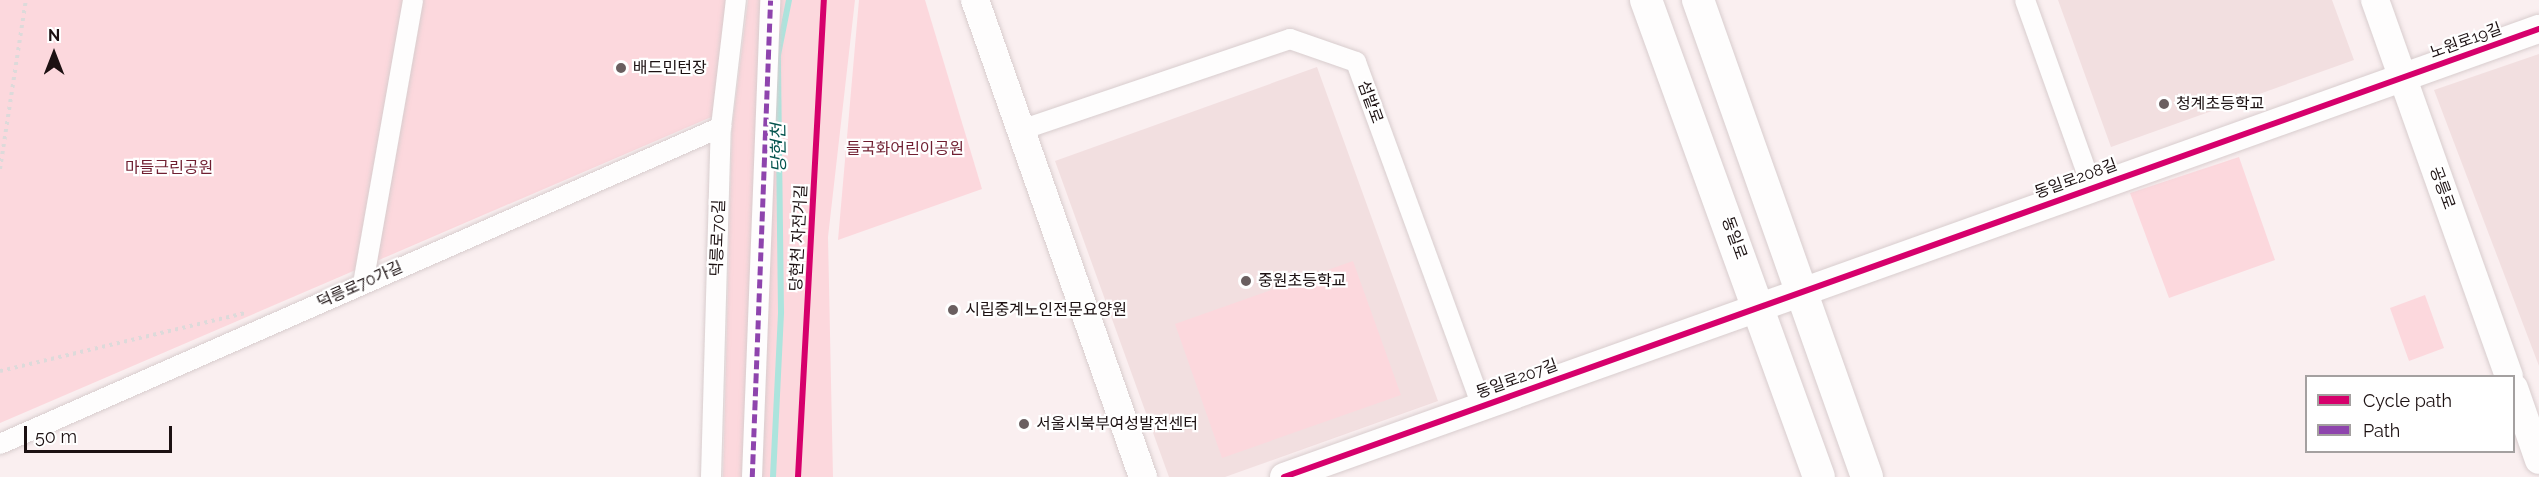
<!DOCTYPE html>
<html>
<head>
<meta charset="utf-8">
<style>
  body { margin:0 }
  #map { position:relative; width:2539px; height:477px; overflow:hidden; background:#faeff0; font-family:Raleway,"Noto Sans KR",sans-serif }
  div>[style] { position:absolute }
  .built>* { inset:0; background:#f2dfe0 }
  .green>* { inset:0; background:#fcd8dd }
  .stream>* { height:6px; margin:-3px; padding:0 3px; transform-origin:3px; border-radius:3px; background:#ace4dd }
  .path>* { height:4px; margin-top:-2px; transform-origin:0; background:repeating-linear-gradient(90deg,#dddada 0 3px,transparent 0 7.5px) }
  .roads { filter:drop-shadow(0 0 2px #d8cdce) drop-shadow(0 0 2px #d8cdce) }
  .street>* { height:20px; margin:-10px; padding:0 10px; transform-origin:10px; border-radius:10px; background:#fefdfd }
  .secondary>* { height:28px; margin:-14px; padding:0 14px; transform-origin:14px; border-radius:14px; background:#fefdfd }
  .primary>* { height:32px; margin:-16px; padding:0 16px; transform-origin:16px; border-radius:16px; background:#fefdfd }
  .quiet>* { height:4.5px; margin-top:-2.25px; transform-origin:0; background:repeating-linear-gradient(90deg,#8e44ad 0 9px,transparent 0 13.5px) }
  .cycleway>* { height:6px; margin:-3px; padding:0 3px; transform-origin:3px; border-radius:3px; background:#d6006c }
  .dots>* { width:16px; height:16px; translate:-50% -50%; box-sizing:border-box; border:3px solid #fff; border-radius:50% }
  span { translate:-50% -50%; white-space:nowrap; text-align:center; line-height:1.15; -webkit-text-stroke:4.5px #fff; paint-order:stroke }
  .street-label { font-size:16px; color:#1c1112 }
  .poi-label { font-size:16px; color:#1c1112 }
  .left { translate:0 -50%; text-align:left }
  .park-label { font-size:16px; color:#701f31 }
  .water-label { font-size:18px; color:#03534d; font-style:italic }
  .legend { position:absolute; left:2305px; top:375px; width:210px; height:78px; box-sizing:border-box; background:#fff; border:2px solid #a4a0a0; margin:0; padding:8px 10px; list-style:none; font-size:18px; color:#1c1112 }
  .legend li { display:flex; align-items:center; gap:12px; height:30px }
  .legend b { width:30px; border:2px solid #a4a0a0 }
  .north { position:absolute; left:24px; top:24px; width:60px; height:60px; -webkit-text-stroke:4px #fff; paint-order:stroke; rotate:0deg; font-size:16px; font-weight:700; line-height:24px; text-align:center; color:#1c1112 }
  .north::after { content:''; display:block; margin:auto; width:21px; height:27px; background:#1c1112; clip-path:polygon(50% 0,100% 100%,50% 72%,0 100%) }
  .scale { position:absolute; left:24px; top:426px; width:148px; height:27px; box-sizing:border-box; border:3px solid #1c1112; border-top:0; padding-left:8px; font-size:18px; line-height:21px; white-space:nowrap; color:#1c1112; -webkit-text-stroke:4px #fff; paint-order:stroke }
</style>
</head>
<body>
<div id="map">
  <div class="built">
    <div style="clip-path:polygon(2058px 0,2332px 0,2354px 60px,2111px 147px)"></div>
    <div style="clip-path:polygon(2539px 54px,2539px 366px,2434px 90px)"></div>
    <div style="clip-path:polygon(1317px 67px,1438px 401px,1225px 477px,1169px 477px,1055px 161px)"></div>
  </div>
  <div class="green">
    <div style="clip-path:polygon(0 0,725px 0,723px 112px,0 423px)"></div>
    <div style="clip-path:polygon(748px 0,855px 0,828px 237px,833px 477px,723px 477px,732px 128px)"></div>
    <div style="clip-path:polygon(859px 0,925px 0,982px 189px,838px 240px)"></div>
    <div style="clip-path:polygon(2239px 157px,2275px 260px,2169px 298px,2130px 193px)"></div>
    <div style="clip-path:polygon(1353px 261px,1401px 395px,1222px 458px,1175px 324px)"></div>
    <div style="clip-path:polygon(2425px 295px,2444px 348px,2409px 361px,2390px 308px)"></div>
  </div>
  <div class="stream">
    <div style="left:773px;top:477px;width:165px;rotate:-87.2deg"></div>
    <div style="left:781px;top:312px;width:257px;rotate:-90.7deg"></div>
    <div style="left:778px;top:55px;width:56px;rotate:-78.7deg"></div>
  </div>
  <div class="path">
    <div style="left:0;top:169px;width:171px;rotate:-81.3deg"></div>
    <div style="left:0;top:371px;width:252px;rotate:-13.3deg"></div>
  </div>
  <div class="roads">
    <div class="street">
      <div style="left:2025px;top:0;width:199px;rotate:70.3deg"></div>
      <div style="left:1021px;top:130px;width:284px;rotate:-18.7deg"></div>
      <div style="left:1290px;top:39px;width:70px;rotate:19.2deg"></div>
      <div style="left:1356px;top:62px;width:366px;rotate:69.9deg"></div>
      <div style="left:363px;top:284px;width:288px;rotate:-80deg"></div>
      <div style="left:0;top:444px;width:788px;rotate:-23.73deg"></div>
      <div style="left:711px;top:477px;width:350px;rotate:-88.4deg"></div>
      <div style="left:721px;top:127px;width:128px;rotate:-83.3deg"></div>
      <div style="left:752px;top:477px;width:477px;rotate:-87.8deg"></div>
    </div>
    <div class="secondary">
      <div style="left:975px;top:0;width:506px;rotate:70.6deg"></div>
      <div style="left:2375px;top:0;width:399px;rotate:70.4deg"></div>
      <div style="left:2514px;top:388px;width:76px;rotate:70.9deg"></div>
      <div style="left:1284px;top:477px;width:1333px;rotate:-19.65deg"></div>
    </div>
    <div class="primary">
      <div style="left:1646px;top:0;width:507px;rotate:70.07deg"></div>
      <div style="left:1698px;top:0;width:506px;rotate:70.49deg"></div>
    </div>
  </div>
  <div class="quiet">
    <div style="left:752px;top:477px;width:477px;rotate:-87.8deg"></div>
  </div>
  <div class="cycleway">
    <div style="left:798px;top:477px;width:478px;rotate:-86.9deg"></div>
    <div style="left:1284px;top:477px;width:1333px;rotate:-19.65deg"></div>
  </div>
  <div class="dots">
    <div style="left:621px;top:68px;background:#6a5f60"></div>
    <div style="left:2164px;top:104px;background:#6a5f60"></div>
    <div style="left:1246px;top:281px;background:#6a5f60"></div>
    <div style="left:953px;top:310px;background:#6a5f60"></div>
    <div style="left:1024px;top:424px;background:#6a5f60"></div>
  </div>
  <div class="street-label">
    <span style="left:2466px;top:41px;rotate:-20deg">노원로19길</span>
    <span style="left:1370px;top:102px;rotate:70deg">섬밭로</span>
    <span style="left:2076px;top:179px;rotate:-20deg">동일로208길</span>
    <span style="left:2442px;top:188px;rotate:70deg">공릉로</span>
    <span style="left:718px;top:238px;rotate:-88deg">덕릉로70길</span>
    <span style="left:799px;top:238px;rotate:-87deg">당현천 자전거길</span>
    <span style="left:1734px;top:238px;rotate:70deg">동일로</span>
    <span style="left:360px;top:285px;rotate:-24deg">덕릉로70가길</span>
    <span style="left:1517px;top:379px;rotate:-20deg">동일로207길</span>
  </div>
  <div class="poi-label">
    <span class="left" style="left:633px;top:68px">배드민턴장</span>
    <span class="left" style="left:2176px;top:104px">청계초등학교</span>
    <span class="left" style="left:1258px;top:281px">중원초등학교</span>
    <span class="left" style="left:965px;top:310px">시립중계노인전문요양원</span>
    <span class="left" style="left:1036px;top:424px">서울시북부여성발전센터</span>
  </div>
  <div class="park-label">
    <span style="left:905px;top:149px">들국화어린이공원</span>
    <span style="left:169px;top:168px">마들근린공원</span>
  </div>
  <div class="water-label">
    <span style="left:779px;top:148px;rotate:-91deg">당현천</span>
  </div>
  <ul class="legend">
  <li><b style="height:8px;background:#d6006c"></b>Cycle path</li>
  <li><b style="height:8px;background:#8e44ad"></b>Path</li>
  </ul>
  <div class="north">N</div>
  <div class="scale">50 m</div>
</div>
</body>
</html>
